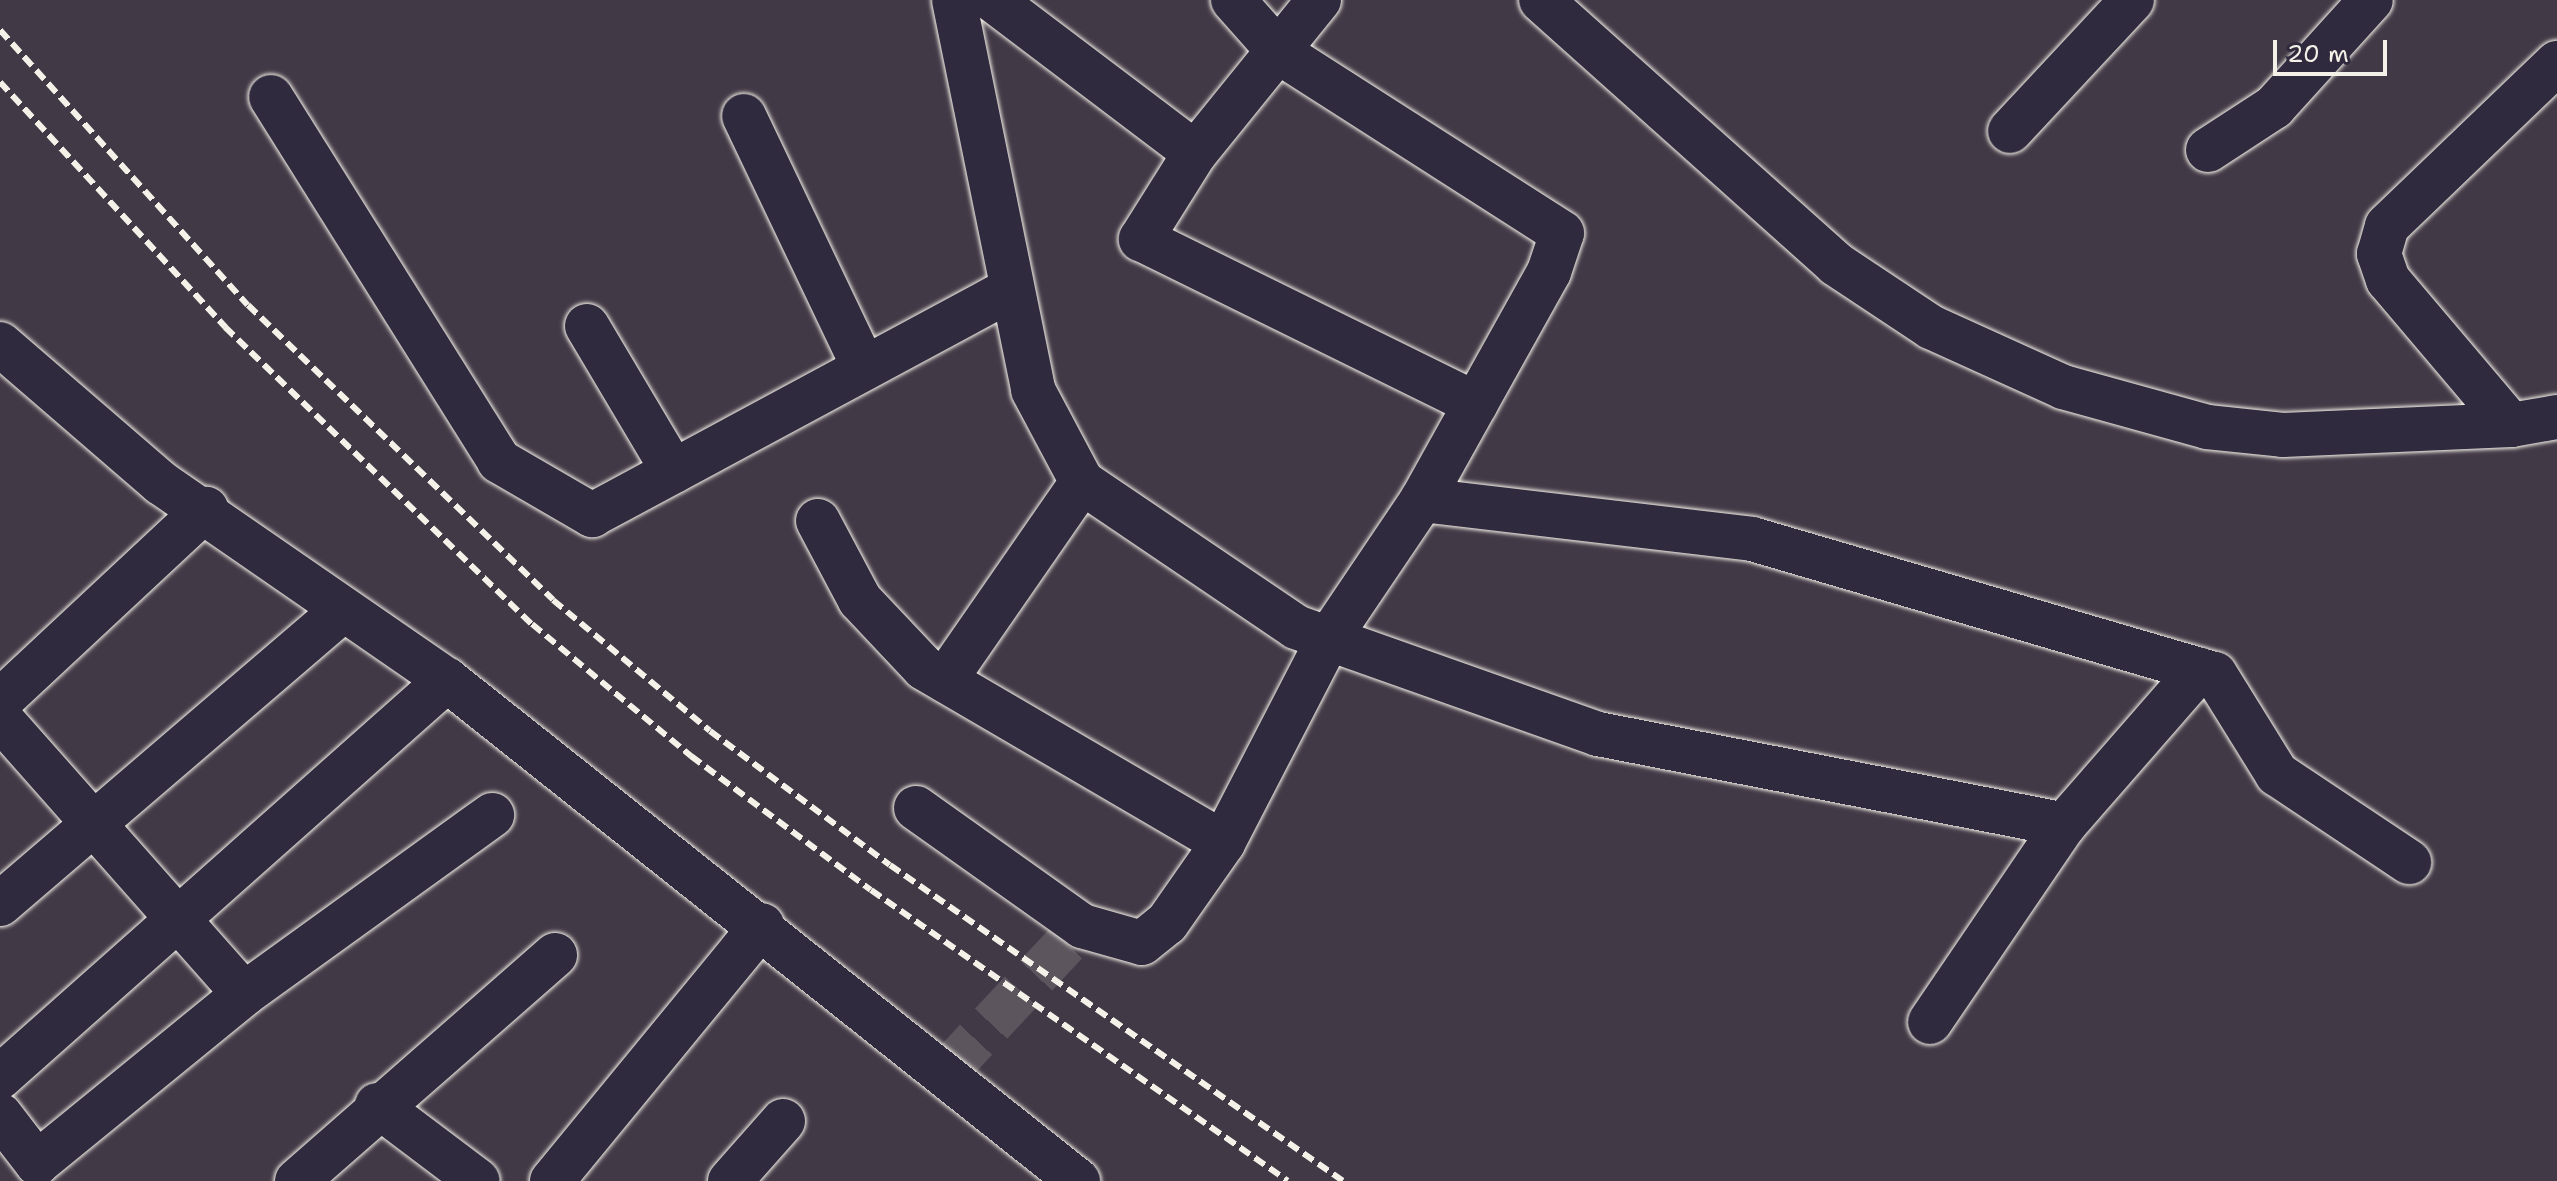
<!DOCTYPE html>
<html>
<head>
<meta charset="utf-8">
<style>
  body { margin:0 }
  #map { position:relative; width:2557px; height:1181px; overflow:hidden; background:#423946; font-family:"Shantell Sans",sans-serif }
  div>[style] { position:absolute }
  .minor-tunnel>* { height:44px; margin-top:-22px; transform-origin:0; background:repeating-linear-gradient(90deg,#5d555e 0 44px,transparent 0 66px) }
  .roads { filter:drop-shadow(0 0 2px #f4f1e8) drop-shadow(0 0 2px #f4f1e8) }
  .minor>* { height:44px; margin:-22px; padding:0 22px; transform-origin:22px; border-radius:22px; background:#2f2a3d }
  .rail>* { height:6px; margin-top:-3px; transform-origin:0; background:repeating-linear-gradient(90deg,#f4f1e8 0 12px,transparent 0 18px) }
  span { translate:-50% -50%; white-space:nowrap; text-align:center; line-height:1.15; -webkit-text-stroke:7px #2f2a3d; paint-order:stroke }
  .scale { position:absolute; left:2273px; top:40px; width:114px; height:36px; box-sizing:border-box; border:4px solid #f4f1e8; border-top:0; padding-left:10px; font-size:24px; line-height:28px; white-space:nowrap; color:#f4f1e8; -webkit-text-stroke:6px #2f2a3d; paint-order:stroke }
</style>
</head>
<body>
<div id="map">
  <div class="minor-tunnel">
    <div style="left:946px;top:1072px;width:200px;rotate:-47deg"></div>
  </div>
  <div class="roads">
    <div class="minor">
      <div style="left:954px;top:0;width:398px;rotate:78.5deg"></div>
      <div style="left:1033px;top:390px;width:104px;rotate:62deg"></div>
      <div style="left:1082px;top:482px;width:258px;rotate:34.1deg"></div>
      <div style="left:1296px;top:627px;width:320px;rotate:19.5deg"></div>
      <div style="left:1598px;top:734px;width:475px;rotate:11deg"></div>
      <div style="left:993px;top:0;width:253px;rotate:37.1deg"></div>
      <div style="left:1319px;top:0;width:197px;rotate:129deg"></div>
      <div style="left:1195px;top:153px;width:102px;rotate:122.1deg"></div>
      <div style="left:1141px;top:239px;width:373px;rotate:26.2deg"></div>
      <div style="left:1541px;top:0;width:396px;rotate:41.8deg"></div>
      <div style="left:1836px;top:264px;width:114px;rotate:33.6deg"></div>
      <div style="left:1931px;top:327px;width:145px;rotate:24.4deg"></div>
      <div style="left:2063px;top:387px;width:149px;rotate:15.5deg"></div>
      <div style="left:2207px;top:427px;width:76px;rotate:6deg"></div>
      <div style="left:2283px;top:435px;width:228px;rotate:-2.5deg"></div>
      <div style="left:2511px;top:425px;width:47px;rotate:-9.9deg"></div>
      <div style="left:271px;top:97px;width:430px;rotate:57.9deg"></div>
      <div style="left:499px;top:461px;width:108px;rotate:30.1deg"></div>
      <div style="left:592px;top:515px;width:477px;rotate:-28.3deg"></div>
      <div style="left:744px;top:116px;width:279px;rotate:64.5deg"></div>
      <div style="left:2010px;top:131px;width:179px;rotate:-47deg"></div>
      <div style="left:2208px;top:150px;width:79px;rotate:-33.1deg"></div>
      <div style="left:2274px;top:107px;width:144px;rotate:-47.8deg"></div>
      <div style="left:587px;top:326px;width:169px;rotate:59.3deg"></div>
      <div style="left:0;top:344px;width:213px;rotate:40.8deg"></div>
      <div style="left:161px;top:483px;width:347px;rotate:34.6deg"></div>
      <div style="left:447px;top:680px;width:806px;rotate:38.45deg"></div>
      <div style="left:2511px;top:425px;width:190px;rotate:-130.3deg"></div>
      <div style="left:2388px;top:280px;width:28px;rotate:-109deg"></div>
      <div style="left:2379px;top:254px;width:29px;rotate:-74deg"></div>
      <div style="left:2387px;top:226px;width:236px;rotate:-43.8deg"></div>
      <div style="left:1422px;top:500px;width:332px;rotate:6.7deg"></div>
      <div style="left:1752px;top:539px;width:482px;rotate:16.3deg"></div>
      <div style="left:2215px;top:674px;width:118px;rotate:58.2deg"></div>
      <div style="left:2277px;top:774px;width:159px;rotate:33.7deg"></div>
      <div style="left:818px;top:521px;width:89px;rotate:62deg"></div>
      <div style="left:860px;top:600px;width:93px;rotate:46.7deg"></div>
      <div style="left:924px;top:668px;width:346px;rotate:30.3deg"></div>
      <div style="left:945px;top:680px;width:241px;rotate:-55.3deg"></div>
      <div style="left:0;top:701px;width:282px;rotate:-43deg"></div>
      <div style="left:0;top:718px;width:368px;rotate:48.5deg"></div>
      <div style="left:916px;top:808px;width:204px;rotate:35.4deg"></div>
      <div style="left:1082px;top:926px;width:62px;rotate:15.8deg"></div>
      <div style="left:1142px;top:943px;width:32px;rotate:-39deg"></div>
      <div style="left:1167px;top:923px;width:98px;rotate:-55deg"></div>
      <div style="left:1223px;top:843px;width:231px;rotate:-62.7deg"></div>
      <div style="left:1329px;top:638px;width:166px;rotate:-56deg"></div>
      <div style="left:1422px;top:500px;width:261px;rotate:-60.9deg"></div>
      <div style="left:1549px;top:272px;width:41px;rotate:-71.6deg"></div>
      <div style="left:1562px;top:233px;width:335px;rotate:-147.4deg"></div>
      <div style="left:1280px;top:53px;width:71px;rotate:-131.6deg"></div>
      <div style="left:0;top:904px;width:450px;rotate:-40.6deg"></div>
      <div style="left:1930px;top:1022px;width:238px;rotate:-55.8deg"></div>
      <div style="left:2064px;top:825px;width:206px;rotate:-48.9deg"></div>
      <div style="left:0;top:1077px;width:598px;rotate:-41.61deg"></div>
      <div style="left:377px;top:1105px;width:126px;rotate:37deg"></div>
      <div style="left:0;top:1115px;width:61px;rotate:52.4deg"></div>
      <div style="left:37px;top:1163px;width:267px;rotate:-39.2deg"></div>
      <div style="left:244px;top:994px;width:306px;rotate:-35.8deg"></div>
      <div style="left:297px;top:1181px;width:343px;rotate:-41.2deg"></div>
      <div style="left:552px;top:1181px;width:331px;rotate:-50.6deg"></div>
      <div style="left:730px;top:1181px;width:80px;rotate:-48.5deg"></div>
    </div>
  </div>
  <div class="rail">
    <div style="left:0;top:30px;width:370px;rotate:48deg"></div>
    <div style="left:248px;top:305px;width:424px;rotate:44deg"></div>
    <div style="left:553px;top:600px;width:204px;rotate:39.8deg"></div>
    <div style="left:710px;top:731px;width:224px;rotate:36.7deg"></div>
    <div style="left:890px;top:865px;width:552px;rotate:34.9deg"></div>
    <div style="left:0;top:82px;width:333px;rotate:47.4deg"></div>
    <div style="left:225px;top:327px;width:427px;rotate:44.1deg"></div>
    <div style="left:532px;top:624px;width:207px;rotate:39.7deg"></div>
    <div style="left:691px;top:756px;width:224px;rotate:36.7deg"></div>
    <div style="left:871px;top:890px;width:508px;rotate:34.91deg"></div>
  </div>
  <div class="scale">20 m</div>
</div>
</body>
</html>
